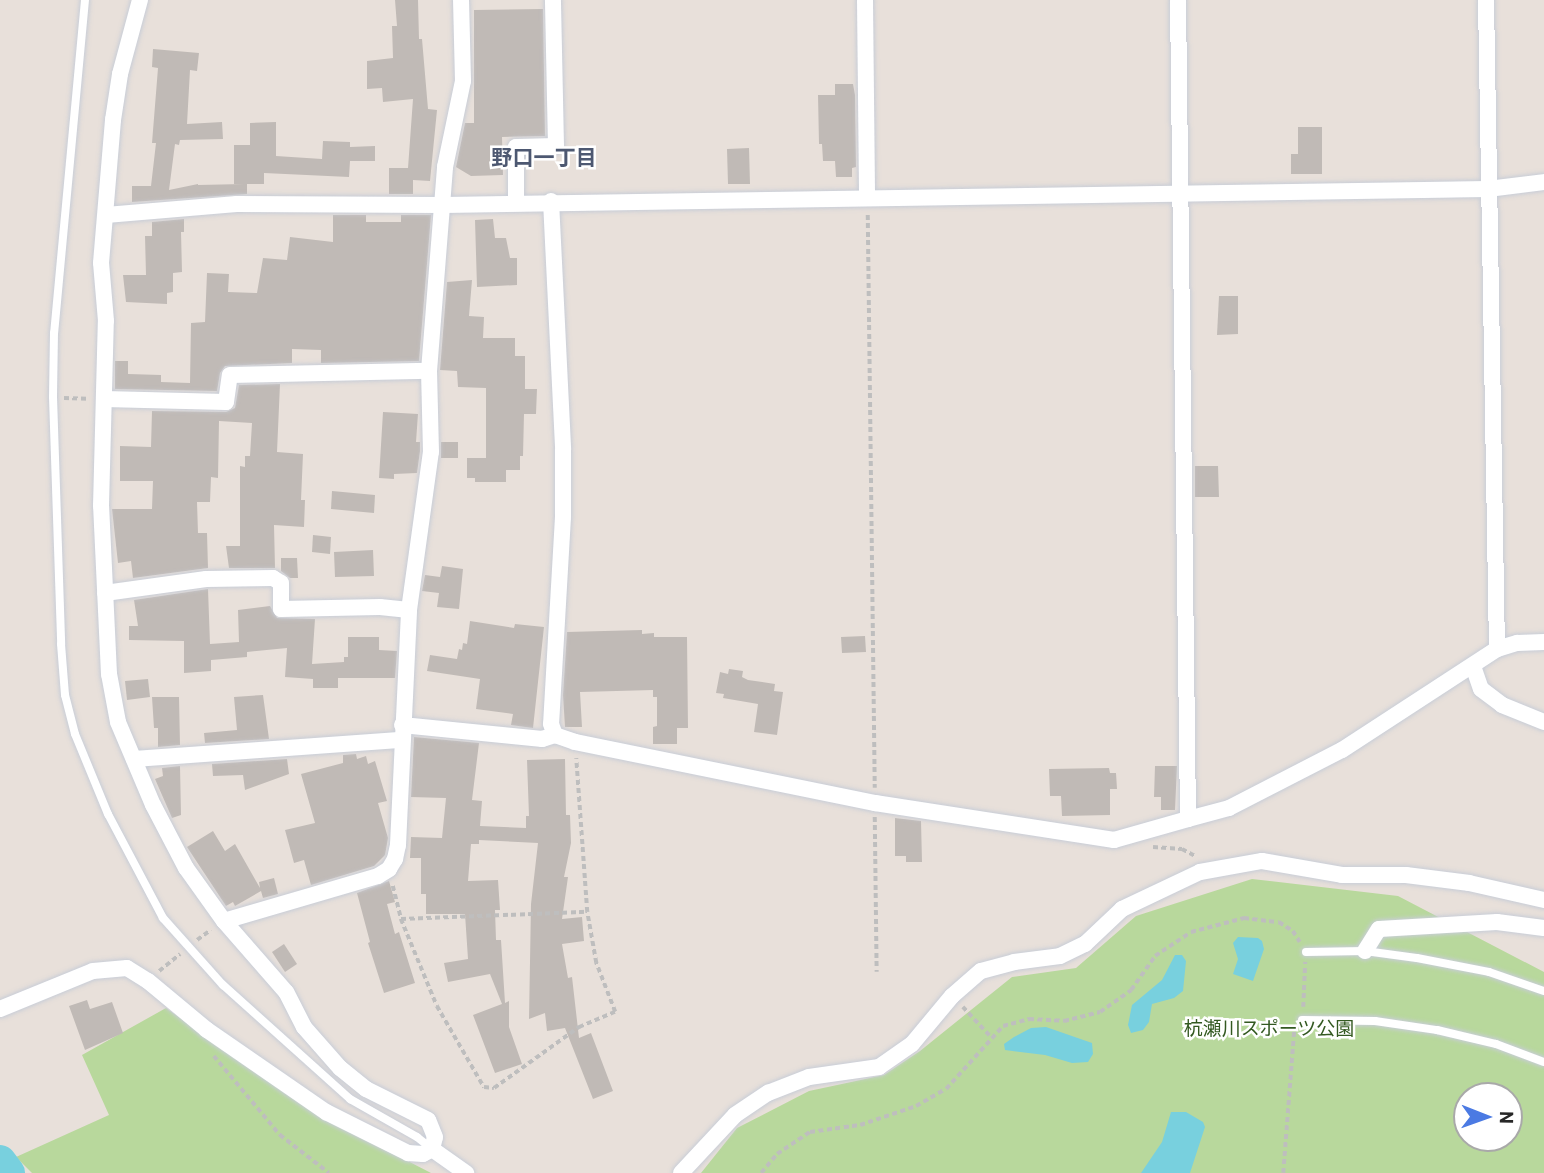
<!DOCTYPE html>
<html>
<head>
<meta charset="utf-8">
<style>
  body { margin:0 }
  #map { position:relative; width:1544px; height:1173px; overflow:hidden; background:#e8e0da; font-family:Barlow,"Noto Sans JP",sans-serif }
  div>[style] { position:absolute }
  .green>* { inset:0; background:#b8d89c }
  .water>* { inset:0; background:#78d0de }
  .river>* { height:32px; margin:-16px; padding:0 16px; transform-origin:16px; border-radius:16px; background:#78d0de }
  .building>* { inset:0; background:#c0bab6 }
  .path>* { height:3.5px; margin-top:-1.75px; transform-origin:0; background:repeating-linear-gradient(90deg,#bebebe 0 5px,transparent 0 8.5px) }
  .roads { filter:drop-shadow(0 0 2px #c8cdd7) drop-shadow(0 0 2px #c8cdd7) }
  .service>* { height:8px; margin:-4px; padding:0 4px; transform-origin:4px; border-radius:4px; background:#fff }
  .minor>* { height:16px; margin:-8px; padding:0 8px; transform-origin:8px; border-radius:8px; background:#fff }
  span { translate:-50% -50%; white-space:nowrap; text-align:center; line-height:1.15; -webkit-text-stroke:5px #fff; paint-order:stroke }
  .park-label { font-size:19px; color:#335921 }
  .neighbourhood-label { font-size:21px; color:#4d5871; font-weight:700 }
  .north { position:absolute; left:1453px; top:1082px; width:70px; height:70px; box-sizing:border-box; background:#fff; border:2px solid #a9a9a9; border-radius:50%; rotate:91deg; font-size:19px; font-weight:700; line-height:28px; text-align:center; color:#272727 }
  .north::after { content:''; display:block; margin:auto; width:24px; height:32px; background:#4b7ae3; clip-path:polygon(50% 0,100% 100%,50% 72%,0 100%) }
</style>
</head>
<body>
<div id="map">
  <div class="green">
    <div style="clip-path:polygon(evenodd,1252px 879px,1398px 896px,1544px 972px,1544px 1173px,701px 1173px,737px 1128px,809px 1091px,884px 1075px,920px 1051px,1012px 977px,1076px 968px,1136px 916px,1252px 879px,1467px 1096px,1509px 1096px,1509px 1138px,1467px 1138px,1467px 1096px)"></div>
    <div style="clip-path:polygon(166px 1008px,313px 1112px,431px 1173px,32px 1173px,16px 1157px,109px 1115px,82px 1055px)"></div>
  </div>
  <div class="water">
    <div style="clip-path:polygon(1238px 937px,1258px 938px,1262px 941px,1264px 949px,1253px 981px,1233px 974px,1238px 959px,1233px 943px)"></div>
    <div style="clip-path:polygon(1175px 955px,1182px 955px,1186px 961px,1183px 991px,1174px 998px,1152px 1004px,1149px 1022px,1143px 1030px,1131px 1033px,1128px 1025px,1132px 1005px,1162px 980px)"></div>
    <div style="clip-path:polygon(1046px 1027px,1092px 1043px,1093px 1054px,1088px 1062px,1072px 1063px,1045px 1055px,1005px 1050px,1004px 1044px,1014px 1037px,1031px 1028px)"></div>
    <div style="clip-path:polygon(1171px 1112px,1186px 1112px,1203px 1122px,1205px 1127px,1190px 1173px,1141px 1173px,1162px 1142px)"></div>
  </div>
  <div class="river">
    <div style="left:0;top:1161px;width:15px;rotate:53deg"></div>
  </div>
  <div class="building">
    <div style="clip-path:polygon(395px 0,418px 0,419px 39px,422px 39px,428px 109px,437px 110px,430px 181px,413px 180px,413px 194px,389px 194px,389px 168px,408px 168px,413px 99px,383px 102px,382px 88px,367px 89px,367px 61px,393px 58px,392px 26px,397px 26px)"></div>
    <div style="clip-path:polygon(543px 9px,545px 136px,502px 137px,503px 175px,471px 176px,456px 167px,465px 123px,474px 123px,474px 10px)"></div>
    <div style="clip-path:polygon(153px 49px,199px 53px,197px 71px,190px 70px,187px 124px,222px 122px,223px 139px,180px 140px,179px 145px,175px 144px,169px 190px,198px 184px,198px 185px,244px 184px,234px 184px,234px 145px,250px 145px,250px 123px,276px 122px,276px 156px,322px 159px,323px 141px,350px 142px,350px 147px,375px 146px,375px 161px,350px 161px,349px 177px,264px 173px,264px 184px,247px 184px,247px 194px,132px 202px,132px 186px,151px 186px,156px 143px,152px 143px,158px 68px,152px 67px)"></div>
    <div style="clip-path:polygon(835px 84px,853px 84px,855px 95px,856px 167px,852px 168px,852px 177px,836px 177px,835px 161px,823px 161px,822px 144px,819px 144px,818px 95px,835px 95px)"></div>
    <div style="clip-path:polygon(1298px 127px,1322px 127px,1322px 174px,1291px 174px,1291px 154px,1298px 154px)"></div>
    <div style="clip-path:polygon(749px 148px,750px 184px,728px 184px,727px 149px)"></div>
    <div style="clip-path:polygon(333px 215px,366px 215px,366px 222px,401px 222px,401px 215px,431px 215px,419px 361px,321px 363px,321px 350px,292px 349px,292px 363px,225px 366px,220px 373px,217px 391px,115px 389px,115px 361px,128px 361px,128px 374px,161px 375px,161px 382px,190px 383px,191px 323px,205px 322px,207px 273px,229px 274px,228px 292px,257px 293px,263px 258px,287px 260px,290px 237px,333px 242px)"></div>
    <div style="clip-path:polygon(184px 219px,184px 232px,181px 232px,182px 272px,173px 273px,173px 292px,167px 293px,167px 304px,126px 302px,123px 275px,146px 275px,145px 236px,152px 236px,152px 222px)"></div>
    <div style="clip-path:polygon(493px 219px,495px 238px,506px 238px,510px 258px,517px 258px,517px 285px,477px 287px,475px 220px)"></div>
    <div style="clip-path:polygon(472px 280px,469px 316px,484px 317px,483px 338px,515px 338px,515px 356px,525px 356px,525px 389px,537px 389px,536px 414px,524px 414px,523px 456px,520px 456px,520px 470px,506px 470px,506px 482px,475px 482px,475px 478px,467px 478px,467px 458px,486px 458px,486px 388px,458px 387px,457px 371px,440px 370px,447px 282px)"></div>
    <div style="clip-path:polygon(1219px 296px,1238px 296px,1238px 334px,1217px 335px)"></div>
    <div style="clip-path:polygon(280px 384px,277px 452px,303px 454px,301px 500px,305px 500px,304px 527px,274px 525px,275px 568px,229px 568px,226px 546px,240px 546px,240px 466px,245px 467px,245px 456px,250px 456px,252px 423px,219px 421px,218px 478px,211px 477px,210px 502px,197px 502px,198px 533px,207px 533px,208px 568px,133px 578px,131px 561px,118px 563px,112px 509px,152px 509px,153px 481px,120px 481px,120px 446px,151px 447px,152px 411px,226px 412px,235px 408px,239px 385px)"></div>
    <div style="clip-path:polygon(383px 412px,418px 414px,416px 442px,420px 442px,420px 451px,417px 473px,394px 474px,394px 479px,379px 478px)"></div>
    <div style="clip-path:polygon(441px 442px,458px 442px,458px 458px,441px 458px)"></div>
    <div style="clip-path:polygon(1195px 466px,1218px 466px,1219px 497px,1195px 497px)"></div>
    <div style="clip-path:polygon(332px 491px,375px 495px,374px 513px,331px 509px)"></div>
    <div style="clip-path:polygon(313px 535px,331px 537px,330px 554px,312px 552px)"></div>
    <div style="clip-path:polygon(373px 550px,374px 576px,335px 577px,334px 552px)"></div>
    <div style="clip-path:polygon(281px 558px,297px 558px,298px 578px,290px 578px,281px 571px)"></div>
    <div style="clip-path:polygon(442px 566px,463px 569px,459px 609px,437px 607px,439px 593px,422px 591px,425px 575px,440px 577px)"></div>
    <div style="clip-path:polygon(208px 589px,210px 644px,239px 642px,238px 610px,270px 606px,277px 618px,315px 619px,312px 664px,344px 662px,344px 657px,348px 657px,348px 637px,379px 637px,379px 650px,397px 651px,395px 678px,338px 678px,338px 688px,313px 688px,313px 679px,285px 677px,287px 648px,247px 652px,247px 657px,211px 660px,211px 671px,184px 673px,184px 641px,129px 640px,129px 626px,138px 626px,134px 600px)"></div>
    <div style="clip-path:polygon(470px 621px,514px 628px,515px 624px,544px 627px,533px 728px,511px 725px,513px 714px,476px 709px,480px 679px,427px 671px,430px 655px,457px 659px,459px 649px,462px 650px,463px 643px,467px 644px)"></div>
    <div style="clip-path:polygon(642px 630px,642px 634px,654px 633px,654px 637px,687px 637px,688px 728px,677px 728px,677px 744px,653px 744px,653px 727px,657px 726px,657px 697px,653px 697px,653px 690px,580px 692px,582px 727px,565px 727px,563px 695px,567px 632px)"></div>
    <div style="clip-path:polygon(865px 636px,866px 652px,842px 653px,841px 637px)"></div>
    <div style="clip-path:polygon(729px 669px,743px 671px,742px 677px,748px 680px,775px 684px,774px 691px,783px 692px,777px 735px,754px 732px,758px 704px,723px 698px,724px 694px,716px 693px,720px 672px,728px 674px)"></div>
    <div style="clip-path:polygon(148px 679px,150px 697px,127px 700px,125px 681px)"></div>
    <div style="clip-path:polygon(263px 695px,269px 739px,205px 743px,204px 733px,237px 730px,234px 697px)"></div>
    <div style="clip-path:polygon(152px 697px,179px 697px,180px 745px,158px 747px,158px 728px,154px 728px)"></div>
    <div style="clip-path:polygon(414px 737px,479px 743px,472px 800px,482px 801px,480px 826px,526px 828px,526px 816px,529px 816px,527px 760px,565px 759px,566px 815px,570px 815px,571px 843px,564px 877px,568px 877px,562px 919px,582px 917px,584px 941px,562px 944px,568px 978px,572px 977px,579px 1038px,591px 1033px,613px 1091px,593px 1099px,565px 1028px,547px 1031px,545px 1013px,529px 1019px,531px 904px,538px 843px,479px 840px,479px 844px,471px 844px,468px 881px,498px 880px,500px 910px,495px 910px,496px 940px,501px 940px,505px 1003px,509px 1001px,509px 1027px,522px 1064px,495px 1073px,473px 1015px,502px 1004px,490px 974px,448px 982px,444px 963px,468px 959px,465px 914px,426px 914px,426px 894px,421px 894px,421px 858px,410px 858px,411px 837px,442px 838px,446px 798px,411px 797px)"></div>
    <div style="clip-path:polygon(356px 754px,357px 759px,366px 756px,368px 764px,375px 761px,387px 801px,378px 803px,388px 838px,385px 855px,374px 866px,311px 885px,304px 860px,294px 863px,285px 830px,315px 823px,301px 774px,343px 763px,343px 755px)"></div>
    <div style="clip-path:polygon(287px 759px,289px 774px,245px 790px,243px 775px,213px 776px,212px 764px)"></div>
    <div style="clip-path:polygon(180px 766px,181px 815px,172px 818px,155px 779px,163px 776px,162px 768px)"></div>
    <div style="clip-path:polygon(1155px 766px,1177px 766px,1175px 810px,1161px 810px,1161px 797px,1154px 797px)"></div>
    <div style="clip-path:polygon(1109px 768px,1110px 773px,1116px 773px,1117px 789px,1110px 789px,1110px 815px,1062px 816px,1061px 796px,1050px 796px,1049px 769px)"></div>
    <div style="clip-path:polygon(895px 818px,921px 821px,922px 862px,906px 862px,906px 856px,895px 856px)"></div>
    <div style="clip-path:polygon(213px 831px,225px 851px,235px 844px,260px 888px,259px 882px,274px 878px,278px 894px,263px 898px,261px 891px,235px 906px,233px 902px,226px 906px,187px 847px)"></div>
    <div style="clip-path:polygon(389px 881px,395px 902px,387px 904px,395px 934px,399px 932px,415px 983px,384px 993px,368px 943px,370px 942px,357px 893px)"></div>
    <div style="clip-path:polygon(284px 944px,297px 964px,285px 972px,272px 952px)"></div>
    <div style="clip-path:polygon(87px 1000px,90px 1009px,112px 1002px,123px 1033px,85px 1050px,69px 1006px)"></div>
  </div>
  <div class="path">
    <div style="left:868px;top:215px;width:573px;rotate:89.3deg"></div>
    <div style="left:64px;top:398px;width:24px;rotate:2deg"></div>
    <div style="left:875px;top:817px;width:155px;rotate:89.3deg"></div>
    <div style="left:1153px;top:847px;width:29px;rotate:4deg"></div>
    <div style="left:1182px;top:849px;width:15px;rotate:28deg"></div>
    <div style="left:393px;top:886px;width:34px;rotate:76deg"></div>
    <div style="left:401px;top:919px;width:94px;rotate:67.5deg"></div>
    <div style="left:437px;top:1006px;width:94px;rotate:59.9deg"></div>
    <div style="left:484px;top:1087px;width:10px;rotate:6deg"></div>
    <div style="left:494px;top:1088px;width:105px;rotate:-35.7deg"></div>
    <div style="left:579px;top:1027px;width:39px;rotate:-23deg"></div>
    <div style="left:615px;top:1012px;width:53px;rotate:-111.2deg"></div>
    <div style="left:596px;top:963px;width:52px;rotate:-100deg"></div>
    <div style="left:587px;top:912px;width:154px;rotate:-94.1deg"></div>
    <div style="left:401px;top:919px;width:186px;rotate:-2.2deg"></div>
    <div style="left:197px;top:940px;width:17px;rotate:-36deg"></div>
    <div style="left:159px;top:971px;width:27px;rotate:-39deg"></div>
    <div style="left:963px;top:1007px;width:40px;rotate:47deg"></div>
    <div style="left:1303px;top:1007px;width:45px;rotate:-87.5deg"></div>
    <div style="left:214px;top:1056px;width:103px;rotate:50.1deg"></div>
    <div style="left:280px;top:1135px;width:62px;rotate:37.8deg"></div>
    <div style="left:761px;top:1173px;width:25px;rotate:-50deg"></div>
    <div style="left:777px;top:1154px;width:40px;rotate:-34deg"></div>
    <div style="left:810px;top:1132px;width:50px;rotate:-8deg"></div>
    <div style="left:860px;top:1125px;width:59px;rotate:-18.7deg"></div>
    <div style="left:916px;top:1106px;width:34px;rotate:-30deg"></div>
    <div style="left:946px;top:1089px;width:85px;rotate:-47.9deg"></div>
    <div style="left:1003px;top:1026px;width:27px;rotate:-15deg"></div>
    <div style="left:1029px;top:1019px;width:35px;rotate:3deg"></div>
    <div style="left:1064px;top:1021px;width:37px;rotate:-14deg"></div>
    <div style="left:1100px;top:1012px;width:38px;rotate:-35deg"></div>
    <div style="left:1131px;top:990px;width:42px;rotate:-54.8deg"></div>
    <div style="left:1155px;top:956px;width:43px;rotate:-33.7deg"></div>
    <div style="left:1191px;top:932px;width:55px;rotate:-14.8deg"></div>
    <div style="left:1244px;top:918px;width:35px;rotate:7deg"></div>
    <div style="left:1279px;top:922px;width:17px;rotate:33deg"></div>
    <div style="left:1293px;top:931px;width:13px;rotate:58deg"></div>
    <div style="left:1283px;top:1173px;width:144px;rotate:-85.6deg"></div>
  </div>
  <div class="roads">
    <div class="service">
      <div style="left:85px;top:0;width:334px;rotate:95.3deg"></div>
      <div style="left:54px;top:333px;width:64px;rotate:90.9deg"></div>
      <div style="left:53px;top:397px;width:247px;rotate:88.1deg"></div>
      <div style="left:61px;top:644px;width:51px;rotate:85.5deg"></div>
      <div style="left:65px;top:695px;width:40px;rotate:75.6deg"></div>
      <div style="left:75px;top:734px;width:87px;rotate:67.6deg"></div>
      <div style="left:108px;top:814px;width:118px;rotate:62.1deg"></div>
      <div style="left:163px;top:918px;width:90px;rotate:48.2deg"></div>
      <div style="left:223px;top:985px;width:171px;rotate:41.9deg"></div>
      <div style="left:350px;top:1099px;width:77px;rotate:29.6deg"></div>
      <div style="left:417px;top:1137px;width:19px;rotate:39deg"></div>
      <div style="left:1306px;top:952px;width:59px;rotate:-1deg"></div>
      <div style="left:1365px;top:951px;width:52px;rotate:7.7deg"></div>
      <div style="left:1417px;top:958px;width:73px;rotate:11deg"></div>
      <div style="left:1489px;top:972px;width:58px;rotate:19.1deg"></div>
      <div style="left:1302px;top:1020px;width:73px;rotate:0.8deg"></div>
      <div style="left:1375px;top:1021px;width:63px;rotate:8.3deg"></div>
      <div style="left:1437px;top:1030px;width:61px;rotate:13.3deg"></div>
      <div style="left:1496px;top:1044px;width:51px;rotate:20.6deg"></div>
    </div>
    <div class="minor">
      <div style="left:865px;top:0;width:197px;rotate:89.4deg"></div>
      <div style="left:1486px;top:0;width:649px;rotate:89.03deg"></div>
      <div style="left:516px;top:201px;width:54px;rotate:-90deg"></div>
      <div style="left:516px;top:147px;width:40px;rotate:-1.4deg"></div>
      <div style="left:556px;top:146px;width:146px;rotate:-91.2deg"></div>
      <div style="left:551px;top:201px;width:249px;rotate:87.2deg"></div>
      <div style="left:563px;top:450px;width:67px;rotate:90deg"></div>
      <div style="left:563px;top:517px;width:207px;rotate:93.3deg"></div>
      <div style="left:551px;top:724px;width:12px;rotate:70deg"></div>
      <div style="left:555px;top:735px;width:21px;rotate:19deg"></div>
      <div style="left:575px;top:742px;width:306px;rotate:11.5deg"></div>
      <div style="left:875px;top:803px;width:242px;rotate:8.8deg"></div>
      <div style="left:1114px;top:840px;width:77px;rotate:-15.8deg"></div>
      <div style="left:1188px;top:819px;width:819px;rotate:-90.7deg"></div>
      <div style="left:106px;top:215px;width:131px;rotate:-4.8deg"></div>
      <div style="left:237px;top:204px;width:206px;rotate:0.3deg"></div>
      <div style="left:443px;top:205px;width:1045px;rotate:-0.88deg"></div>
      <div style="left:1488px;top:189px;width:56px;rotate:-7.1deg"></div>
      <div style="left:104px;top:399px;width:122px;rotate:1.4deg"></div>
      <div style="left:226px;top:402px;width:27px;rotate:-82deg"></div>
      <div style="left:230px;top:375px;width:199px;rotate:-1.2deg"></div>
      <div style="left:105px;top:593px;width:102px;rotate:-7.9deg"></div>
      <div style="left:206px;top:579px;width:67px;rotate:-0.9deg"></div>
      <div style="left:273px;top:578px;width:9px;rotate:32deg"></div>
      <div style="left:281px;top:583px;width:26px;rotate:90deg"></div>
      <div style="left:281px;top:609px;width:99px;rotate:-1.2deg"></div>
      <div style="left:380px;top:607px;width:29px;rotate:6deg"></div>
      <div style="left:1473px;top:666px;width:24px;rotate:71deg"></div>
      <div style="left:1481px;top:689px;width:26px;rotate:37deg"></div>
      <div style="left:1502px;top:705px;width:45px;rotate:22deg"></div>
      <div style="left:402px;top:725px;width:141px;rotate:5.7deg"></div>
      <div style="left:542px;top:739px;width:14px;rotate:-17deg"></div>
      <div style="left:134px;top:759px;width:269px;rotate:-4.1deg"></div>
      <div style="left:1188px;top:819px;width:42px;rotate:-15deg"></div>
      <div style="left:1229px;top:808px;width:127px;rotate:-27.2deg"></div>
      <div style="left:1342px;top:750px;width:185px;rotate:-33.1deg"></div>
      <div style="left:1497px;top:649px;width:21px;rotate:-17deg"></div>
      <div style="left:1517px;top:643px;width:27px;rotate:-2deg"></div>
      <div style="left:224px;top:921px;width:160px;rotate:-16.3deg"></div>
      <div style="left:378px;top:876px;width:13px;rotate:-32deg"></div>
      <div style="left:389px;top:869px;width:12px;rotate:-59deg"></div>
      <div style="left:395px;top:859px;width:14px;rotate:-78deg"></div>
      <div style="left:398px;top:845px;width:235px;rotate:-87.3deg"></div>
      <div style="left:409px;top:610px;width:160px;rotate:-82.1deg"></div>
      <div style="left:431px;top:452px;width:81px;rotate:-91.4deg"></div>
      <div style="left:429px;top:371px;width:205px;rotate:-85.5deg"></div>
      <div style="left:445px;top:167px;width:88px;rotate:-78.2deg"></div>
      <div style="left:463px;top:81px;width:81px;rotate:-91.4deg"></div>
      <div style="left:1365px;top:951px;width:26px;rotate:-58deg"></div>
      <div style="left:1379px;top:929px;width:118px;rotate:-3.4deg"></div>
      <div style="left:1497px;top:922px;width:47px;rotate:7.3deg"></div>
      <div style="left:0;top:1009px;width:100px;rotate:-22.2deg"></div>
      <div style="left:93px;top:971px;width:34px;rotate:-5deg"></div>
      <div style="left:127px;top:968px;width:25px;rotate:32deg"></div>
      <div style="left:148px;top:981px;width:77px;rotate:39.7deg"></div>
      <div style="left:207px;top:1030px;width:145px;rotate:34.6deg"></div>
      <div style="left:326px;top:1112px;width:92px;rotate:26.6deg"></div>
      <div style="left:408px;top:1153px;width:15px;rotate:4deg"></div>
      <div style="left:423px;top:1154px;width:10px;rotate:-29deg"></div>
      <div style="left:432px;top:1149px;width:12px;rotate:-76deg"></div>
      <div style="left:435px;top:1137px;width:18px;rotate:-112deg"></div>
      <div style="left:428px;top:1120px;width:69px;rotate:-153.4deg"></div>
      <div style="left:366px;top:1089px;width:33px;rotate:-141deg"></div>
      <div style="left:340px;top:1068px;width:55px;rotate:-131.3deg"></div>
      <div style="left:304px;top:1027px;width:39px;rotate:-117deg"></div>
      <div style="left:286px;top:992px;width:94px;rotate:-131.1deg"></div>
      <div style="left:224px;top:921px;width:65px;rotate:-125.6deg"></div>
      <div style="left:186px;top:868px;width:71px;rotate:-117.6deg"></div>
      <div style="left:153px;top:805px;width:90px;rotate:-112.9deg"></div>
      <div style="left:118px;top:722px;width:49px;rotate:-100.6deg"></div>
      <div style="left:109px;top:674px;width:168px;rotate:-92.7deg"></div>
      <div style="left:101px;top:506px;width:185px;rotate:-88.5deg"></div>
      <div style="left:106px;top:321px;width:58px;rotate:-94.9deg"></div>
      <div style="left:101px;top:263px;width:144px;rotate:-85.2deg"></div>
      <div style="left:113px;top:120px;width:47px;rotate:-81.3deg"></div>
      <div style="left:120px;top:74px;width:77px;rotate:-74.9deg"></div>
      <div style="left:432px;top:1149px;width:42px;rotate:35.2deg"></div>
      <div style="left:681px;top:1173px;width:79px;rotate:-47deg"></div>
      <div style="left:735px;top:1115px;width:40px;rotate:-34deg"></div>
      <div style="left:768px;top:1093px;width:44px;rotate:-21.3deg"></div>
      <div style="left:809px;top:1077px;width:71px;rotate:-8.1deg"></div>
      <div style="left:879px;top:1067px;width:40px;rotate:-34.9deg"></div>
      <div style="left:912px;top:1044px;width:62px;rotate:-50.2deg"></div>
      <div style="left:952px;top:996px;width:38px;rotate:-41deg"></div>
      <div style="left:981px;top:971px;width:34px;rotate:-15deg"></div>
      <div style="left:1014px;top:962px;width:46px;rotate:-7.4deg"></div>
      <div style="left:1060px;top:956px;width:28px;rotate:-26deg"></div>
      <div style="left:1085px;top:944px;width:51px;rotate:-43.4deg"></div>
      <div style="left:1122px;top:909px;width:86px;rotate:-25.4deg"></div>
      <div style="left:1200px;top:872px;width:63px;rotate:-10.1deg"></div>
      <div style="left:1262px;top:861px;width:81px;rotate:9.9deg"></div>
      <div style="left:1342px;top:875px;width:64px"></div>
      <div style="left:1406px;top:875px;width:64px;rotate:7.2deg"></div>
      <div style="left:1469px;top:883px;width:77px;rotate:12.8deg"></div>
    </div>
  </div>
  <div class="park-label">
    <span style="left:1269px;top:1028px">杭瀬川スポーツ公園</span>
  </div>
  <div class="neighbourhood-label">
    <span style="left:544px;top:157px">野口一丁目</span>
  </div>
  <div class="north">N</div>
</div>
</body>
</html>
